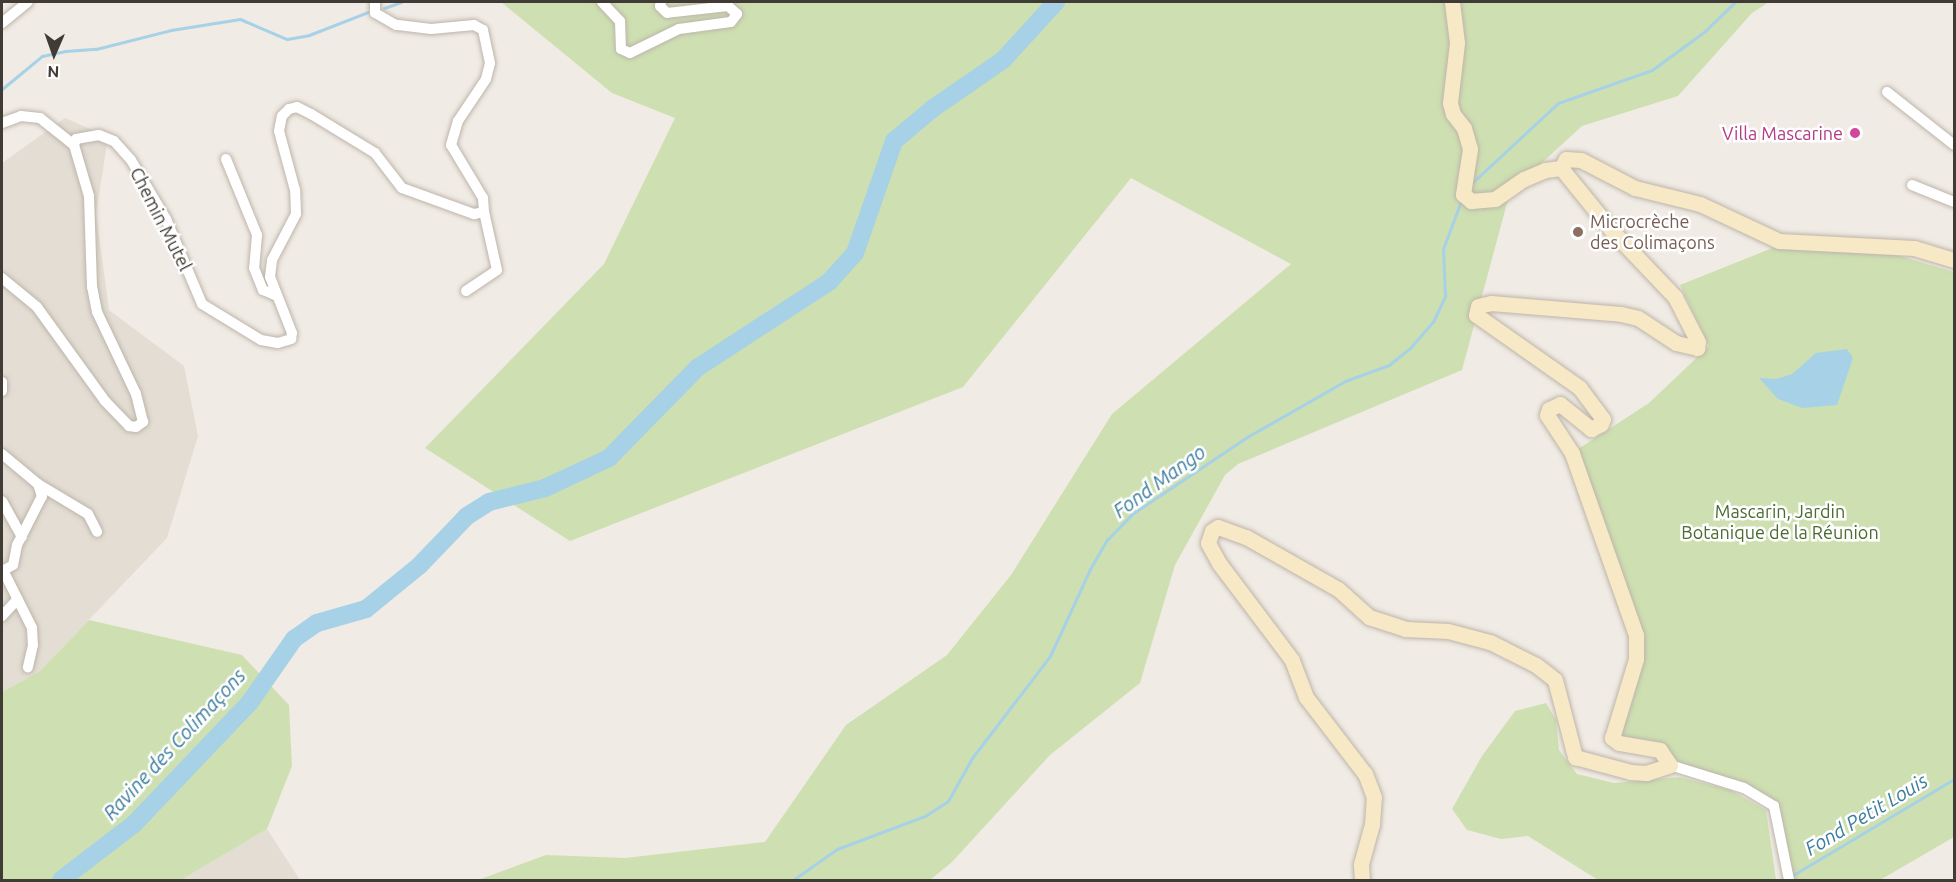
<!DOCTYPE html>
<html>
<head>
<meta charset="utf-8">
<style>
  body { margin:0 }
  #map { position:relative; width:1956px; height:882px; overflow:hidden; background:#f0ebe4; font-family:Ubuntu,sans-serif }
  div>[style] { position:absolute }
  .residential>* { inset:0; background:#e3ddd3 }
  .green>* { inset:0; background:#cee0b1 }
  .water>* { inset:0; background:#a6d1e6 }
  .stream>* { height:3px; margin:-1.5px; padding:0 1.5px; transform-origin:1.5px; border-radius:1.5px; background:#a6d1e6 }
  .river>* { height:18px; margin:-9px; padding:0 9px; transform-origin:9px; border-radius:9px; background:#a6d1e6 }
  .roads { filter:drop-shadow(0 0 2px #bdb5ab) drop-shadow(0 0 2px #bdb5ab) }
  .street>* { height:10px; margin:-5px; padding:0 5px; transform-origin:5px; border-radius:5px; background:#fff }
  .secondary>* { height:15px; margin:-7.5px; padding:0 7.5px; transform-origin:7.5px; border-radius:7.5px; background:#f7e8c6 }
  .dots>* { width:16px; height:16px; translate:-50% -50%; box-sizing:border-box; border:3px solid #fff; border-radius:50% }
  span { translate:-50% -50%; white-space:nowrap; text-align:center; line-height:1.15; -webkit-text-stroke:5px #fff; paint-order:stroke }
  .hotel-label { font-size:18px; color:#b23c85 }
  .right { translate:-100% -50%; text-align:right }
  .street-label { font-size:18px; color:#413b35 }
  .education-label { font-size:18px; color:#785e54 }
  .left { translate:0 -50%; text-align:left }
  .park-label { font-size:18px; color:#4b6b30 }
  .water-label { font-size:20px; color:#3b7d9f; font-style:italic }
  .frame { position:absolute; inset:0; border:3px solid #413b35; pointer-events:none }
  .north { position:absolute; left:24px; top:24px; width:60px; height:60px; -webkit-text-stroke:4px #fff; paint-order:stroke; rotate:182deg; font-size:16px; font-weight:700; line-height:24px; text-align:center; color:#413b35 }
  .north::after { content:''; display:block; margin:auto; width:21px; height:27px; background:#413b35; clip-path:polygon(50% 0,100% 100%,50% 72%,0 100%) }
</style>
</head>
<body>
<div id="map">
  <div class="residential">
    <div style="clip-path:polygon(65px 118px,108px 137px,96px 214px,109px 310px,184px 366px,198px 436px,167px 538px,40px 671px,2px 692px,2px 163px)"></div>
    <div style="clip-path:polygon(267px 829px,300px 880px,181px 880px)"></div>
  </div>
  <div class="green">
    <div style="clip-path:polygon(501px 2px,1769px 2px,1752px 13px,1678px 96px,1582px 126px,1510px 192px,1462px 370px,1238px 464px,1225px 475px,1175px 565px,1140px 683px,1050px 755px,952px 862px,930px 880px,478px 880px,546px 855px,625px 858px,765px 842px,846px 725px,947px 655px,1011px 575px,1112px 414px,1291px 264px,1131px 178px,963px 387px,570px 541px,425px 448px,604px 264px,675px 118px,612px 93px)"></div>
    <div style="clip-path:polygon(1775px 247px,1896px 255px,1954px 272px,1954px 837px,1880px 880px,1789px 880px,1774px 805px,1744px 788px,1670px 765px,1667px 756px,1612px 738px,1636px 659px,1572px 453px,1649px 403px,1709px 346px,1680px 285px)"></div>
    <div style="clip-path:polygon(89px 620px,242px 655px,289px 705px,292px 766px,267px 829px,181px 880px,2px 880px,2px 692px,40px 671px)"></div>
    <div style="clip-path:polygon(1546px 703px,1556px 720px,1559px 750px,1577px 774px,1614px 783px,1680px 777px,1730px 790px,1766px 810px,1776px 880px,1598px 880px,1528px 836px,1501px 839px,1467px 830px,1452px 809px,1482px 756px,1515px 711px)"></div>
  </div>
  <div class="water">
    <div style="clip-path:polygon(1847px 349px,1853px 358px,1837px 405px,1802px 408px,1778px 399px,1759px 378px,1776px 379px,1792px 374px,1816px 353px)"></div>
  </div>
  <div class="stream">
    <div style="left:384px;top:8px;width:18px;rotate:-19deg"></div>
    <div style="left:2px;top:89px;width:52px;rotate:-39.5deg"></div>
    <div style="left:42px;top:56px;width:24px;rotate:-12deg"></div>
    <div style="left:65px;top:51px;width:31px;rotate:-4deg"></div>
    <div style="left:96px;top:49px;width:77px;rotate:-14.2deg"></div>
    <div style="left:171px;top:30px;width:70px;rotate:-9.1deg"></div>
    <div style="left:240px;top:19px;width:51px;rotate:23.1deg"></div>
    <div style="left:287px;top:39px;width:22px;rotate:-10deg"></div>
    <div style="left:309px;top:35px;width:63px;rotate:-21.3deg"></div>
    <div style="left:1473px;top:182px;width:116px;rotate:-42.9deg"></div>
    <div style="left:1558px;top:103px;width:100px;rotate:-19.3deg"></div>
    <div style="left:1652px;top:70px;width:66px;rotate:-36.3deg"></div>
    <div style="left:1705px;top:31px;width:42px;rotate:-44deg"></div>
    <div style="left:1793px;top:875px;width:187px;rotate:-30.8deg"></div>
    <div style="left:793px;top:880px;width:54px;rotate:-35.2deg"></div>
    <div style="left:837px;top:849px;width:94px;rotate:-20.6deg"></div>
    <div style="left:925px;top:816px;width:27px;rotate:-33deg"></div>
    <div style="left:948px;top:801px;width:49px;rotate:-60.8deg"></div>
    <div style="left:972px;top:758px;width:128px;rotate:-52.6deg"></div>
    <div style="left:1050px;top:656px;width:96px;rotate:-65.3deg"></div>
    <div style="left:1090px;top:569px;width:34px;rotate:-60deg"></div>
    <div style="left:1107px;top:540px;width:36px;rotate:-46deg"></div>
    <div style="left:1132px;top:514px;width:138px;rotate:-33.8deg"></div>
    <div style="left:1247px;top:437px;width:113px;rotate:-29.7deg"></div>
    <div style="left:1345px;top:381px;width:47px;rotate:-20deg"></div>
    <div style="left:1389px;top:365px;width:28px;rotate:-39deg"></div>
    <div style="left:1411px;top:347px;width:33px;rotate:-49deg"></div>
    <div style="left:1433px;top:322px;width:29px;rotate:-65deg"></div>
    <div style="left:1445px;top:296px;width:47px;rotate:-92.4deg"></div>
    <div style="left:1443px;top:249px;width:51px;rotate:-69.4deg"></div>
  </div>
  <div class="river">
    <div style="left:61px;top:880px;width:92px;rotate:-37.5deg"></div>
    <div style="left:134px;top:824px;width:168px;rotate:-46.4deg"></div>
    <div style="left:250px;top:702px;width:77px;rotate:-55.1deg"></div>
    <div style="left:294px;top:639px;width:28px;rotate:-35deg"></div>
    <div style="left:317px;top:623px;width:51px;rotate:-15.9deg"></div>
    <div style="left:366px;top:609px;width:68px;rotate:-39.1deg"></div>
    <div style="left:419px;top:566px;width:69px;rotate:-46.2deg"></div>
    <div style="left:467px;top:516px;width:26px;rotate:-32deg"></div>
    <div style="left:489px;top:502px;width:58px;rotate:-14deg"></div>
    <div style="left:545px;top:488px;width:71px;rotate:-25.1deg"></div>
    <div style="left:609px;top:458px;width:126px;rotate:-45.6deg"></div>
    <div style="left:697px;top:368px;width:158px;rotate:-33.1deg"></div>
    <div style="left:829px;top:282px;width:39px;rotate:-48deg"></div>
    <div style="left:855px;top:253px;width:119px;rotate:-70.8deg"></div>
    <div style="left:894px;top:141px;width:50px;rotate:-40.1deg"></div>
    <div style="left:932px;top:109px;width:86px;rotate:-34.6deg"></div>
    <div style="left:1003px;top:60px;width:79px;rotate:-47.6deg"></div>
  </div>
  <div class="roads">
    <div class="street">
      <div style="left:602px;top:2px;width:26px;rotate:47deg"></div>
      <div style="left:620px;top:21px;width:28px;rotate:88deg"></div>
      <div style="left:621px;top:49px;width:10px;rotate:24deg"></div>
      <div style="left:630px;top:53px;width:55px;rotate:-26.1deg"></div>
      <div style="left:679px;top:29px;width:52px;rotate:-7.7deg"></div>
      <div style="left:731px;top:22px;width:10px;rotate:-53deg"></div>
      <div style="left:737px;top:14px;width:12px;rotate:-138deg"></div>
      <div style="left:728px;top:6px;width:61px;rotate:173.5deg"></div>
      <div style="left:667px;top:13px;width:10px;rotate:-135deg"></div>
      <div style="left:660px;top:6px;width:4px;rotate:-76deg"></div>
      <div style="left:2px;top:23px;width:33px;rotate:-39deg"></div>
      <div style="left:1887px;top:92px;width:85px;rotate:38.3deg"></div>
      <div style="left:2px;top:123px;width:20px;rotate:-20deg"></div>
      <div style="left:21px;top:116px;width:19px;rotate:6deg"></div>
      <div style="left:40px;top:118px;width:43px;rotate:38.5deg"></div>
      <div style="left:226px;top:159px;width:82px;rotate:67.8deg"></div>
      <div style="left:257px;top:235px;width:33px;rotate:95deg"></div>
      <div style="left:254px;top:268px;width:24px;rotate:68deg"></div>
      <div style="left:263px;top:290px;width:15px;rotate:23deg"></div>
      <div style="left:1912px;top:185px;width:45px;rotate:22deg"></div>
      <div style="left:2px;top:278px;width:45px;rotate:39.6deg"></div>
      <div style="left:37px;top:307px;width:116px;rotate:54.1deg"></div>
      <div style="left:105px;top:401px;width:35px;rotate:46deg"></div>
      <div style="left:129px;top:426px;width:7px;rotate:8deg"></div>
      <div style="left:136px;top:427px;width:9px;rotate:-36deg"></div>
      <div style="left:143px;top:422px;width:29px;rotate:-104deg"></div>
      <div style="left:136px;top:394px;width:91px;rotate:-115.4deg"></div>
      <div style="left:97px;top:312px;width:25px;rotate:-101deg"></div>
      <div style="left:92px;top:287px;width:91px;rotate:-91.9deg"></div>
      <div style="left:89px;top:196px;width:53px;rotate:-106.4deg"></div>
      <div style="left:74px;top:145px;width:6px;rotate:-72deg"></div>
      <div style="left:76px;top:139px;width:23px;rotate:-10deg"></div>
      <div style="left:99px;top:135px;width:16px;rotate:22deg"></div>
      <div style="left:114px;top:141px;width:25px;rotate:48deg"></div>
      <div style="left:131px;top:160px;width:69px;rotate:59.3deg"></div>
      <div style="left:166px;top:219px;width:92px;rotate:67deg"></div>
      <div style="left:202px;top:304px;width:69px;rotate:31.4deg"></div>
      <div style="left:261px;top:340px;width:17px;rotate:10deg"></div>
      <div style="left:278px;top:343px;width:14px;rotate:-17deg"></div>
      <div style="left:291px;top:339px;width:6px;rotate:-81deg"></div>
      <div style="left:292px;top:333px;width:60px;rotate:-111.4deg"></div>
      <div style="left:270px;top:277px;width:17px;rotate:-83deg"></div>
      <div style="left:272px;top:260px;width:52px;rotate:-62.4deg"></div>
      <div style="left:296px;top:214px;width:24px;rotate:-92deg"></div>
      <div style="left:295px;top:190px;width:61px;rotate:-105.2deg"></div>
      <div style="left:279px;top:131px;width:15px;rotate:-79deg"></div>
      <div style="left:282px;top:116px;width:10px;rotate:-45deg"></div>
      <div style="left:289px;top:109px;width:8px;rotate:-14deg"></div>
      <div style="left:297px;top:107px;width:16px;rotate:27deg"></div>
      <div style="left:311px;top:114px;width:75px;rotate:31.4deg"></div>
      <div style="left:375px;top:153px;width:44px;rotate:52.4deg"></div>
      <div style="left:402px;top:188px;width:77px;rotate:19.9deg"></div>
      <div style="left:474px;top:214px;width:10px;rotate:-11deg"></div>
      <div style="left:484px;top:212px;width:14px;rotate:-94deg"></div>
      <div style="left:483px;top:198px;width:62px;rotate:-121.1deg"></div>
      <div style="left:451px;top:145px;width:25px;rotate:-74deg"></div>
      <div style="left:458px;top:121px;width:50px;rotate:-56.3deg"></div>
      <div style="left:486px;top:79px;width:16px;rotate:-76deg"></div>
      <div style="left:490px;top:63px;width:34px;rotate:-102deg"></div>
      <div style="left:483px;top:30px;width:10px;rotate:-151deg"></div>
      <div style="left:474px;top:25px;width:43px;rotate:174.7deg"></div>
      <div style="left:431px;top:29px;width:35px;rotate:-173deg"></div>
      <div style="left:396px;top:25px;width:24px;rotate:-150deg"></div>
      <div style="left:375px;top:13px;width:11px;rotate:-90deg"></div>
      <div style="left:466px;top:291px;width:37px;rotate:-34deg"></div>
      <div style="left:497px;top:270px;width:59px;rotate:-102.6deg"></div>
      <div style="left:2px;top:382px;width:9px;rotate:90deg"></div>
      <div style="left:2px;top:454px;width:47px;rotate:39.8deg"></div>
      <div style="left:38px;top:484px;width:13px;rotate:72deg"></div>
      <div style="left:42px;top:496px;width:55px;rotate:117deg"></div>
      <div style="left:17px;top:545px;width:20px;rotate:101deg"></div>
      <div style="left:13px;top:565px;width:13px;rotate:151deg"></div>
      <div style="left:38px;top:484px;width:58px;rotate:31deg"></div>
      <div style="left:88px;top:514px;width:20px;rotate:63deg"></div>
      <div style="left:2px;top:501px;width:41px;rotate:60.9deg"></div>
      <div style="left:4px;top:572px;width:63px;rotate:63.4deg"></div>
      <div style="left:32px;top:628px;width:17px;rotate:87deg"></div>
      <div style="left:33px;top:645px;width:23px;rotate:103deg"></div>
      <div style="left:2px;top:616px;width:23px;rotate:-47deg"></div>
      <div style="left:1670px;top:765px;width:77px;rotate:17.3deg"></div>
      <div style="left:1744px;top:788px;width:35px;rotate:31deg"></div>
      <div style="left:1774px;top:806px;width:76px;rotate:78.5deg"></div>
    </div>
    <div class="secondary">
      <div style="left:1452px;top:2px;width:41px;rotate:83deg"></div>
      <div style="left:1457px;top:43px;width:60px;rotate:96.7deg"></div>
      <div style="left:1450px;top:103px;width:11px;rotate:75deg"></div>
      <div style="left:1453px;top:114px;width:18px;rotate:52deg"></div>
      <div style="left:1464px;top:128px;width:22px;rotate:74deg"></div>
      <div style="left:1470px;top:149px;width:46px;rotate:98.8deg"></div>
      <div style="left:1463px;top:194px;width:11px;rotate:41deg"></div>
      <div style="left:1471px;top:201px;width:24px;rotate:-5deg"></div>
      <div style="left:1495px;top:199px;width:35px;rotate:-35deg"></div>
      <div style="left:1524px;top:179px;width:23px;rotate:-23deg"></div>
      <div style="left:1545px;top:170px;width:16px;rotate:-7deg"></div>
      <div style="left:1561px;top:168px;width:10px;rotate:-61deg"></div>
      <div style="left:1566px;top:159px;width:15px;rotate:4deg"></div>
      <div style="left:1581px;top:160px;width:61px;rotate:27.4deg"></div>
      <div style="left:1635px;top:188px;width:67px;rotate:13.8deg"></div>
      <div style="left:1700px;top:204px;width:87px;rotate:25.1deg"></div>
      <div style="left:1779px;top:241px;width:135px;rotate:3deg"></div>
      <div style="left:1914px;top:248px;width:42px;rotate:16.7deg"></div>
      <div style="left:1362px;top:880px;width:16px;rotate:-94deg"></div>
      <div style="left:1361px;top:864px;width:41px;rotate:-74.6deg"></div>
      <div style="left:1372px;top:824px;width:27px;rotate:-86deg"></div>
      <div style="left:1374px;top:797px;width:25px;rotate:-111deg"></div>
      <div style="left:1365px;top:774px;width:97px;rotate:-127.5deg"></div>
      <div style="left:1306px;top:697px;width:40px;rotate:-111deg"></div>
      <div style="left:1292px;top:660px;width:121px;rotate:-127deg"></div>
      <div style="left:1219px;top:563px;width:23px;rotate:-119deg"></div>
      <div style="left:1208px;top:543px;width:13px;rotate:-72deg"></div>
      <div style="left:1212px;top:531px;width:7px;rotate:-34deg"></div>
      <div style="left:1218px;top:527px;width:30px;rotate:20deg"></div>
      <div style="left:1246px;top:537px;width:106px;rotate:29.5deg"></div>
      <div style="left:1338px;top:589px;width:42px;rotate:42.1deg"></div>
      <div style="left:1369px;top:617px;width:38px;rotate:18deg"></div>
      <div style="left:1405px;top:629px;width:43px;rotate:2.7deg"></div>
      <div style="left:1448px;top:631px;width:43px;rotate:14.7deg"></div>
      <div style="left:1490px;top:642px;width:51px;rotate:26.6deg"></div>
      <div style="left:1536px;top:665px;width:24px;rotate:38deg"></div>
      <div style="left:1555px;top:680px;width:80px;rotate:75.4deg"></div>
      <div style="left:1575px;top:757px;width:58px;rotate:15deg"></div>
      <div style="left:1631px;top:772px;width:15px;rotate:4deg"></div>
      <div style="left:1646px;top:773px;width:25px;rotate:-18deg"></div>
      <div style="left:1670px;top:765px;width:18px;rotate:-124deg"></div>
      <div style="left:1660px;top:750px;width:42px;rotate:-170.3deg"></div>
      <div style="left:1619px;top:743px;width:9px;rotate:-144deg"></div>
      <div style="left:1612px;top:738px;width:83px;rotate:-73.1deg"></div>
      <div style="left:1636px;top:659px;width:24px;rotate:-90deg"></div>
      <div style="left:1636px;top:635px;width:193px;rotate:-109.4deg"></div>
      <div style="left:1572px;top:453px;width:45px;rotate:-123.3deg"></div>
      <div style="left:1547px;top:415px;width:6px;rotate:-72deg"></div>
      <div style="left:1549px;top:409px;width:12px;rotate:-24deg"></div>
      <div style="left:1560px;top:404px;width:40px;rotate:39deg"></div>
      <div style="left:1591px;top:429px;width:11px;rotate:-27deg"></div>
      <div style="left:1601px;top:424px;width:5px;rotate:-68deg"></div>
      <div style="left:1603px;top:419px;width:39px;rotate:-127deg"></div>
      <div style="left:1580px;top:388px;width:127px;rotate:-144.9deg"></div>
      <div style="left:1476px;top:315px;width:9px;rotate:-77deg"></div>
      <div style="left:1478px;top:306px;width:13px;rotate:-13deg"></div>
      <div style="left:1491px;top:303px;width:130px;rotate:4.8deg"></div>
      <div style="left:1621px;top:314px;width:17px;rotate:13deg"></div>
      <div style="left:1638px;top:318px;width:45px;rotate:33.3deg"></div>
      <div style="left:1676px;top:343px;width:22px;rotate:13deg"></div>
      <div style="left:1697px;top:348px;width:6px;rotate:-81deg"></div>
      <div style="left:1698px;top:342px;width:51px;rotate:-117.1deg"></div>
      <div style="left:1675px;top:297px;width:90px;rotate:-133.6deg"></div>
      <div style="left:1613px;top:232px;width:82px;rotate:-129.1deg"></div>
    </div>
  </div>
  <div class="dots">
    <div style="left:1855px;top:133px;background:#d1479c"></div>
    <div style="left:1578px;top:232px;background:#8d6e63"></div>
  </div>
  <div class="hotel-label">
    <span class="right" style="left:1843px;top:133px">Villa Mascarine</span>
  </div>
  <div class="street-label">
    <span style="left:161px;top:219px;rotate:63deg">Chemin Mutel</span>
  </div>
  <div class="education-label">
    <span class="left" style="left:1590px;top:232px">Microcrèche<br>des Colimaçons</span>
  </div>
  <div class="park-label">
    <span style="left:1780px;top:522px">Mascarin, Jardin<br>Botanique de la Réunion</span>
  </div>
  <div class="water-label">
    <span style="left:1159px;top:481px;rotate:-36deg">Fond Mango</span>
    <span style="left:174px;top:744px;rotate:-47deg">Ravine des Colimaçons</span>
    <span style="left:1866px;top:814px;rotate:-31deg">Fond Petit Louis</span>
  </div>
  <div class="frame"></div>
  <div class="north">N</div>
</div>
</body>
</html>
